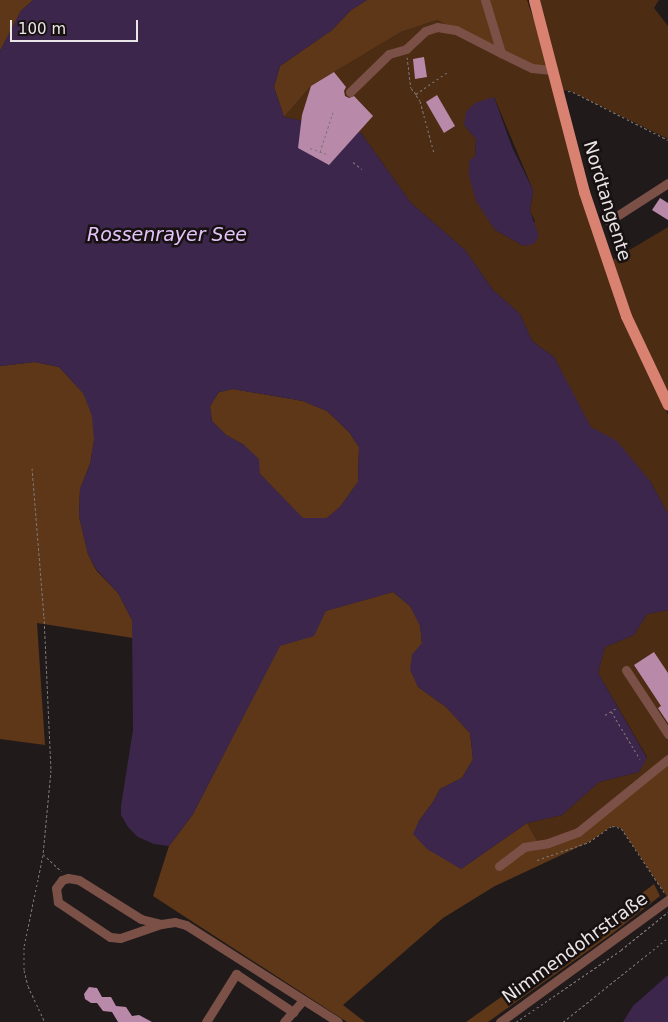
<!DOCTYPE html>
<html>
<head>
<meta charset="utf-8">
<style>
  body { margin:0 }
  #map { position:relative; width:668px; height:1022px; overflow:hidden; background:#211a1b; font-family:"DejaVu Sans",sans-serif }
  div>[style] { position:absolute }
  .green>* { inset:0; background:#4c2c12 }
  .forest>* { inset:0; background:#5d3717 }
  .water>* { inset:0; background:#3d264b }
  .building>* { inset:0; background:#b889a9 }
  .path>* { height:1px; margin-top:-0.5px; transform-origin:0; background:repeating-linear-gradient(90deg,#7d7778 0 2.5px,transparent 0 5px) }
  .minor>* { height:9px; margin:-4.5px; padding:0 4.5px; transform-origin:4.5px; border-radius:4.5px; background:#7a5047 }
  .major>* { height:11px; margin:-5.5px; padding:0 5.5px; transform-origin:5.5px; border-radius:5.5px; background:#d98272 }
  span { translate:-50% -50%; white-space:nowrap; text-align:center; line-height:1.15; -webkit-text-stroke:5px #181112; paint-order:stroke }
  .street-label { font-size:18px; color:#eae5e6 }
  .water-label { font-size:19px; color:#e4c3f9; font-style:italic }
  .scale { position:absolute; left:10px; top:20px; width:128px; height:22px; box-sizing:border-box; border:2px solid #eae5e6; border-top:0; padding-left:6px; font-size:15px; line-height:18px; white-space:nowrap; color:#eae5e6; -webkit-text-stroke:4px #181112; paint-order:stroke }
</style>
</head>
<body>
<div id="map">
  <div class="green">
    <div style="clip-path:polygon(evenodd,533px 0,659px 0,654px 8px,668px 26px,668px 139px,570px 91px,555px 89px,608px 263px,668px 227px,668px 405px,650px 372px,668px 415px,668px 514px,650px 481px,589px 426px,554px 357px,532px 341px,520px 314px,493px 290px,465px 250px,411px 203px,361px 133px,284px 117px,311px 86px,401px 32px,437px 20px,532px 68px,533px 0,494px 97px,533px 190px,530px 211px,535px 221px,524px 246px,495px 230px,475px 156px,476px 139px,464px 125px,494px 97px)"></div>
    <div style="clip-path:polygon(668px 610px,668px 759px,578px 832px,540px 846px,527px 823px,562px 815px,599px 782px,639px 772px,647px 757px,598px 673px,605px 647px,634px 635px,647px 614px)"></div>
  </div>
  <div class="forest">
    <div style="clip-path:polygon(0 0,33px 0,21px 11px,0 51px)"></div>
    <div style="clip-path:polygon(367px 0,527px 0,551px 70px,532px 68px,437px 20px,401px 32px,311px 86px,284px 117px,274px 87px,280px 66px,332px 30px,351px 10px)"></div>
    <div style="clip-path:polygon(35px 362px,59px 367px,83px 393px,94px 412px,94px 441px,90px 464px,80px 489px,79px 516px,88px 554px,96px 570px,118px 593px,132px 620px,133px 638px,37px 623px,45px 745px,0 739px,0 366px)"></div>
    <div style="clip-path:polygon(233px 389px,303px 401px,327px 411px,349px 432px,359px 447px,358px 482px,340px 507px,327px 518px,302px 518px,260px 474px,244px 445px,226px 435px,212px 421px,210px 406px,219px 392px)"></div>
    <div style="clip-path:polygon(393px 592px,410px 606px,420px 624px,422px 644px,412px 655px,418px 687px,446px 707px,470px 733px,473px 759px,462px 778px,440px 789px,433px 802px,419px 821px,414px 834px,461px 869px,527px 823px,540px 846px,578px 832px,668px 759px,668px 898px,621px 828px,612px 826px,589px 842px,495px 886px,443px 918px,343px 1005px,365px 1022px,347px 1022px,153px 896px,169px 846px,193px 814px,280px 645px,313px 636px,325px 611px)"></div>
    <div style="clip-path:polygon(654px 884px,660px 896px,613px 933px,488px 1022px,466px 1022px,577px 943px)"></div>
  </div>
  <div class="water">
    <div style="clip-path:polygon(evenodd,33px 0,367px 0,351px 10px,332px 30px,280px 66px,274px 87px,284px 117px,313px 123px,348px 123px,361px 133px,411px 203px,465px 250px,493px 290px,520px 314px,532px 341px,554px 357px,591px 427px,617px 441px,650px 481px,668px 514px,668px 610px,647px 614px,634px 635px,605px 647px,598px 673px,647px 758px,639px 772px,599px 782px,562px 815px,527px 823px,461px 869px,427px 849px,413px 834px,419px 821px,433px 802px,440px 789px,462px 778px,473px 759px,470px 733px,446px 707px,418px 687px,410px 670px,412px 655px,422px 643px,420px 626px,410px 606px,393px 592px,326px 611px,314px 636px,280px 646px,193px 814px,169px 846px,154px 844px,138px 837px,128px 827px,121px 815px,121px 806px,133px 730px,132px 620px,118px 593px,96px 569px,88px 554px,79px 516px,80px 489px,90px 464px,94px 441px,92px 416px,83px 393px,59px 367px,35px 362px,0 366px,0 51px,21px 11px,33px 0,233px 389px,303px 401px,327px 411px,349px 432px,359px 447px,358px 482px,340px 507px,327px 518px,303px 518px,260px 474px,259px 459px,244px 445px,226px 435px,212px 421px,210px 406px,219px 392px,233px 389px)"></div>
    <div style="clip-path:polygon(494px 97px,512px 147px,533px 190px,530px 211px,539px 236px,534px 244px,524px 246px,495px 230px,476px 201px,469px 176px,469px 161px,475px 156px,476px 139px,464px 125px,466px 112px,475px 103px)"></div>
    <div style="clip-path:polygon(668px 975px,668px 1022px,623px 1022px,633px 1006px)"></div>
  </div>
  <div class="building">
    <div style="clip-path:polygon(424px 57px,427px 77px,415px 79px,413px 59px)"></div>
    <div style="clip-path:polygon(334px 72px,346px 87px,344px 91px,345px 96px,349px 98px,354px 96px,373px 116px,329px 165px,298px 148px,302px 115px,311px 86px)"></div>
    <div style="clip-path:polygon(437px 95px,455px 126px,444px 133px,426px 102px)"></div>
    <div style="clip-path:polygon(660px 198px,668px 203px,668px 220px,652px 210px)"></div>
    <div style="clip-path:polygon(654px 652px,668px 673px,668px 723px,658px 708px,661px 706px,634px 665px)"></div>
    <div style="clip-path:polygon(89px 987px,97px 988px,102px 997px,111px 997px,116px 1006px,126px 1007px,132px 1016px,139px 1015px,152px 1022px,118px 1022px,112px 1012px,103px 1011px,97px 1003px,91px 1003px,85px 999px,84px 994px)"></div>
  </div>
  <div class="path">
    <div style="left:407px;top:57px;width:31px;rotate:83deg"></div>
    <div style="left:411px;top:88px;width:8px;rotate:50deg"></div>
    <div style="left:416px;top:94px;width:40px;rotate:-34.9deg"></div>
    <div style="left:568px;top:91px;width:5px;rotate:11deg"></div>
    <div style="left:573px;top:92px;width:106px;rotate:26.8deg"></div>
    <div style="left:416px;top:95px;width:7px;rotate:56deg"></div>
    <div style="left:420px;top:101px;width:54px;rotate:74.9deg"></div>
    <div style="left:310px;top:148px;width:20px;rotate:20deg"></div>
    <div style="left:320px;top:152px;width:42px;rotate:-72deg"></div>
    <div style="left:353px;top:162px;width:11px;rotate:38deg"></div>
    <div style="left:32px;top:468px;width:148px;rotate:85.4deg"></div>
    <div style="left:44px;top:616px;width:154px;rotate:87.4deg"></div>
    <div style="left:51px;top:770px;width:84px;rotate:95.4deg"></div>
    <div style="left:43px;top:854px;width:25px;rotate:43deg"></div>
    <div style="left:611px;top:711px;width:56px;rotate:58.9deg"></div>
    <div style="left:605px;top:715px;width:15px;rotate:-32deg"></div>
    <div style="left:43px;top:855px;width:94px;rotate:101.7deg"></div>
    <div style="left:24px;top:947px;width:23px;rotate:90deg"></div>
    <div style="left:24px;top:970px;width:16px;rotate:76deg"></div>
    <div style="left:28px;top:986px;width:40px;rotate:65deg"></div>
    <div style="left:537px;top:860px;width:55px;rotate:-19.1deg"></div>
    <div style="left:589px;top:842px;width:28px;rotate:-35deg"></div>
    <div style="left:612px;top:826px;width:9px;rotate:13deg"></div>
    <div style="left:621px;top:828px;width:77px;rotate:56.1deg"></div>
    <div style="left:516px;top:1022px;width:127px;rotate:-34.4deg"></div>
    <div style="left:621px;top:950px;width:60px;rotate:-39deg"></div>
    <div style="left:563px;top:1022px;width:134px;rotate:-38.7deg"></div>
  </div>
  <div class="minor">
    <div style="left:485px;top:0;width:55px;rotate:73.2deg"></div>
    <div style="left:501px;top:53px;width:34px;rotate:26deg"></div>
    <div style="left:532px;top:68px;width:19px;rotate:6deg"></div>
    <div style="left:350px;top:92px;width:54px;rotate:-44.3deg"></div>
    <div style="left:389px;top:54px;width:18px;rotate:-16deg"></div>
    <div style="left:406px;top:49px;width:26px;rotate:-43deg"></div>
    <div style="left:425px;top:31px;width:13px;rotate:-18deg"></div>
    <div style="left:437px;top:27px;width:19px;rotate:9deg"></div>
    <div style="left:456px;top:30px;width:51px;rotate:27.1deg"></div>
    <div style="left:609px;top:221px;width:70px;rotate:-32.8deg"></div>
    <div style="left:626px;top:670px;width:77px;rotate:56.7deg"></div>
    <div style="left:499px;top:866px;width:31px;rotate:-37deg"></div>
    <div style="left:524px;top:847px;width:24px;rotate:-9deg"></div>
    <div style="left:548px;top:843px;width:32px;rotate:-20deg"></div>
    <div style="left:578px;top:832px;width:116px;rotate:-39deg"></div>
    <div style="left:68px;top:878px;width:11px;rotate:10deg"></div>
    <div style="left:79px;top:880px;width:73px;rotate:32.2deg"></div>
    <div style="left:141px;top:919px;width:21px;rotate:14deg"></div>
    <div style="left:161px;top:924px;width:43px;rotate:161.1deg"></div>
    <div style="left:120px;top:938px;width:10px;rotate:-174deg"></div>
    <div style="left:110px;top:937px;width:63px;rotate:-146.1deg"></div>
    <div style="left:58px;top:902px;width:14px;rotate:-98deg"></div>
    <div style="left:56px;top:888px;width:10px;rotate:-53deg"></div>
    <div style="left:62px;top:880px;width:6px;rotate:-18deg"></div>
    <div style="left:161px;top:924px;width:14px;rotate:-8deg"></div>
    <div style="left:175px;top:922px;width:11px;rotate:15deg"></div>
    <div style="left:186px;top:925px;width:180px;rotate:32.5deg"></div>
    <div style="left:206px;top:1022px;width:57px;rotate:-58deg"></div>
    <div style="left:236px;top:974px;width:69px;rotate:33.7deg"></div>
    <div style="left:284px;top:1022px;width:29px;rotate:-49deg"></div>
    <div style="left:500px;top:1022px;width:208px;rotate:-36deg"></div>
  </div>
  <div class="major">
    <div style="left:534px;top:0;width:198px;rotate:75.4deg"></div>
    <div style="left:584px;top:192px;width:131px;rotate:71.3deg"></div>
    <div style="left:626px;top:316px;width:98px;rotate:64.7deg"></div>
  </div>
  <div class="street-label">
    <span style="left:607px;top:201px;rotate:73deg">Nordtangente</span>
    <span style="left:575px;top:948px;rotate:-36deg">Nimmendohrstraße</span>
  </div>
  <div class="water-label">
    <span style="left:167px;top:235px">Rossenrayer See</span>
  </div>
  <div class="scale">100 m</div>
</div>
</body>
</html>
